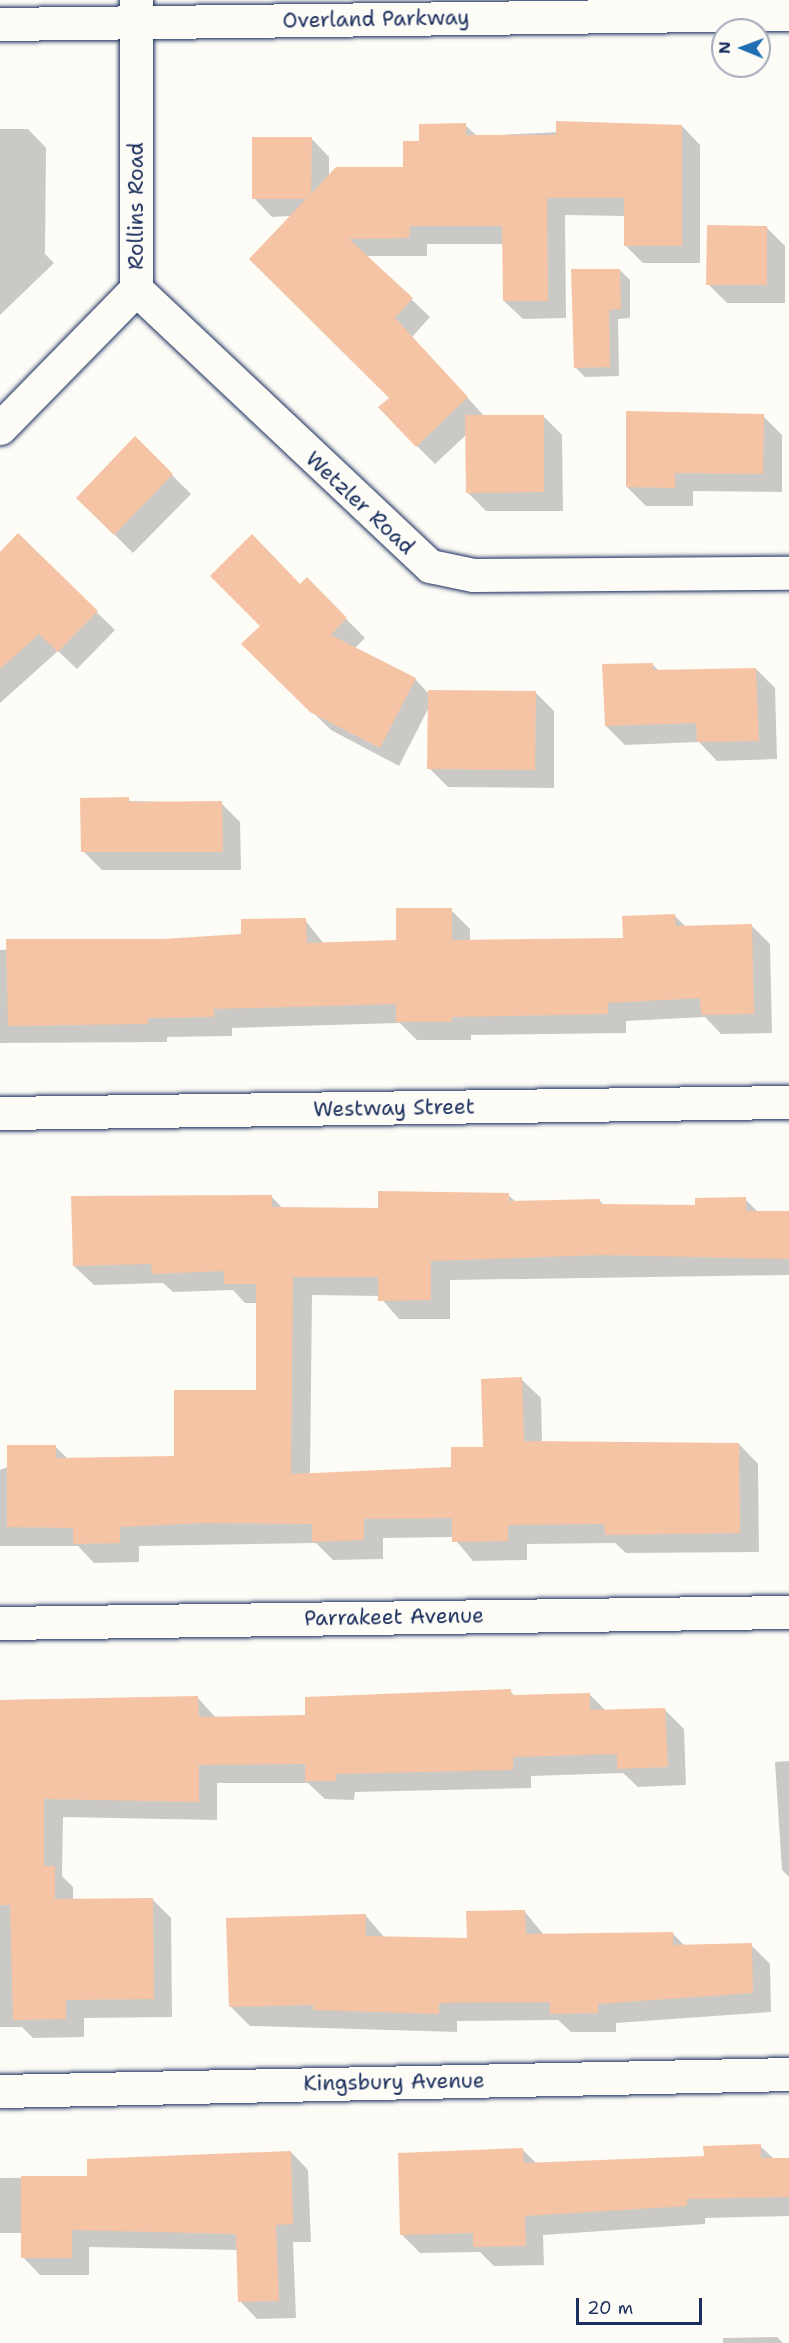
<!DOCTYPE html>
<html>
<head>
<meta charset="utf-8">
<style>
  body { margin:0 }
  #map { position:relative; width:789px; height:2343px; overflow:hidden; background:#fdfcf7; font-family:"Shantell Sans",sans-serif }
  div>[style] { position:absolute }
  .shadow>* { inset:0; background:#0003 }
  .building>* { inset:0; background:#f5c4a5 }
  .roads { filter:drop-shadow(0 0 2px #1b2f5e) drop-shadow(0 0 2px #1b2f5e) }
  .street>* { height:33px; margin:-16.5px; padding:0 16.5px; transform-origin:16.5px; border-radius:16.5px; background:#fdfcf7 }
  span { translate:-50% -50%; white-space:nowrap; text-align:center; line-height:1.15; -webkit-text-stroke:4.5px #fdfcf7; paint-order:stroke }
  .street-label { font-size:21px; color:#1b2f5e }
  .north { position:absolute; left:711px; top:18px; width:60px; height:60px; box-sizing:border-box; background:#fdfcf7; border:2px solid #a3aaba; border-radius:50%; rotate:271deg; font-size:16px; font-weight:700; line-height:24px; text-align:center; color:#1b2f5e }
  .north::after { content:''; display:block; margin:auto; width:21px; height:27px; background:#1f6fb2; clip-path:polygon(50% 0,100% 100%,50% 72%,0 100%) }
  .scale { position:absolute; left:576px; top:2298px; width:126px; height:27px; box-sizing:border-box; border:3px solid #1b2f5e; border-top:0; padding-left:8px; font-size:18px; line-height:21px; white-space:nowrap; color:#1b2f5e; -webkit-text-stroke:4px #fdfcf7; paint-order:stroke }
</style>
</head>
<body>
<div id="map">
  <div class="shadow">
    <div style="clip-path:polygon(465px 125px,477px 136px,682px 126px,700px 145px,700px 263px,643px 263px,625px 245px,625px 216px,565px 215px,566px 318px,523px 319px,504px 301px,504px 244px,427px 244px,427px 256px,366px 256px,430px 317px,412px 337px,485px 417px,543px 416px,562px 435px,563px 511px,486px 511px,467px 492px,467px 434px,435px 464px,417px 446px,291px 216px,272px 217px,254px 198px,311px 138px,329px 157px,329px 177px,405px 169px,420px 142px)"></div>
    <div style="clip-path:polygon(0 129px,28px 129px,46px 148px,45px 254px,54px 263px,0 315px)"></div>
    <div style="clip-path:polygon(766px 227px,785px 246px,785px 303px,727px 303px,708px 284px)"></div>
    <div style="clip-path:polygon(620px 270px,630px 280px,630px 318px,618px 319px,619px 376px,585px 377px,575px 367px)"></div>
    <div style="clip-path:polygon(763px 416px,782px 435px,782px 492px,693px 491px,693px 506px,646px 506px,627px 487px)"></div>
    <div style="clip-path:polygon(135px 438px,191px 494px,133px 553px,78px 498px)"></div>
    <div style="clip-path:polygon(18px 536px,115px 630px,77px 669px,58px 651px,0 703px,0 555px)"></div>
    <div style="clip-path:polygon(307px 580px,365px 638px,355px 648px,415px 679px,429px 694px,535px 692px,554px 711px,554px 788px,448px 787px,429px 768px,429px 707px,399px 766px,331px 730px,262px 663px)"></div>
    <div style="clip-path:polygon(652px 664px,660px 672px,756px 669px,775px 688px,777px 759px,717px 761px,699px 742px,625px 745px,606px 726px)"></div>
    <div style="clip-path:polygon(82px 800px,221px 803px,240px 822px,241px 870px,102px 870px,83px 851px)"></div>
    <div style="clip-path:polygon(451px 910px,470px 929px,470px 941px,624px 939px,674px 915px,686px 927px,751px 925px,770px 944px,772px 1033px,721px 1034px,705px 1017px,626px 1021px,626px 1033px,471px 1035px,471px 1040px,417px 1040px,400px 1023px,232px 1028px,232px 1036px,167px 1037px,167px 1042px,0 1043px,0 950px,242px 935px,305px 920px,324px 944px,397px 942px)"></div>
    <div style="clip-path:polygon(508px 1195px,516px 1202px,599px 1200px,604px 1205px,697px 1206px,745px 1199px,759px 1213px,789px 1212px,789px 1275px,450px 1280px,450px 1319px,399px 1319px,379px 1296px,312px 1295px,310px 1475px,452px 1469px,485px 1448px,521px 1379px,541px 1398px,542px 1443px,739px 1444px,758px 1464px,759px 1552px,626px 1553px,615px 1543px,527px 1544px,527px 1560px,473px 1561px,453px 1537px,383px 1538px,383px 1559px,333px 1560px,316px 1543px,139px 1546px,139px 1562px,94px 1563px,78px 1546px,0 1546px,0 1470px,56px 1447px,68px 1459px,176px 1457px,257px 1392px,258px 1303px,245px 1303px,233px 1290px,173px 1292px,163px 1283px,94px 1285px,74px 1266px,272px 1197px,283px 1209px,379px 1210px)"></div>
    <div style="clip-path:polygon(510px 1691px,516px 1697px,589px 1694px,606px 1711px,665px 1710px,684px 1729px,686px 1785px,638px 1787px,623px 1773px,531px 1776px,531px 1788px,355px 1792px,354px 1800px,325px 1799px,308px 1783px,217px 1783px,217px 1820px,63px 1817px,62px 1876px,73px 1887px,73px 1900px,152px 1899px,171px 1918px,172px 2017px,84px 2018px,84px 2037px,33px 2038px,22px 2027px,0 2027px,0 1700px,198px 1698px,216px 1718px,307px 1716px)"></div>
    <div style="clip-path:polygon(789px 1761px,789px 1877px,782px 1870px,775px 1762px)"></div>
    <div style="clip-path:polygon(525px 1912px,544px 1935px,672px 1933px,685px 1946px,751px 1945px,770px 1964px,771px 2012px,616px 2023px,616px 2032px,571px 2032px,558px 2020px,457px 2021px,457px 2032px,250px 2026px,231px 2007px,366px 1916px,385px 1938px,468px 1940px)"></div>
    <div style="clip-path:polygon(760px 2146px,774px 2159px,789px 2159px,789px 2216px,705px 2218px,705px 2224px,543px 2235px,544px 2265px,494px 2266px,480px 2252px,420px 2253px,401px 2234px,523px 2150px,537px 2164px,705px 2158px)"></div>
    <div style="clip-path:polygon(291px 2152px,308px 2170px,311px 2242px,293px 2242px,296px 2318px,257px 2319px,240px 2301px,238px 2250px,89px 2247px,89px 2275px,40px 2275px,23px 2257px,23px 2233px,0 2233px,0 2178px,89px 2177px)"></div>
    <div style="clip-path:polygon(777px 2337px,783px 2343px,723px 2343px,723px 2338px)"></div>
  </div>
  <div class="building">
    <div style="clip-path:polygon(556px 121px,682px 125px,682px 246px,624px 246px,624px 198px,547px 198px,548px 301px,503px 301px,502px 226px,410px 226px,409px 238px,349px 239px,413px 298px,395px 318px,468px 397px,416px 447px,378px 407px,389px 398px,249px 259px,306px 199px,252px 199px,252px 137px,312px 137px,311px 194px,336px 167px,403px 167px,403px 141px,419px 141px,419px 124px,466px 123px,466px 135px,556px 135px)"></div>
    <div style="clip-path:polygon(707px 225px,767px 226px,767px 285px,706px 285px)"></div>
    <div style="clip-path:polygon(571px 269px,620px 269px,621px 309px,609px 310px,610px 367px,574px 368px)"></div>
    <div style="clip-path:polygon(626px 411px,764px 414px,763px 474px,675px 473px,675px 488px,626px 487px)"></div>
    <div style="clip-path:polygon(465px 415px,544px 415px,544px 492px,466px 493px)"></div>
    <div style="clip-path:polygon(135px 436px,173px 474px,114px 535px,76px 498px)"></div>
    <div style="clip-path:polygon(18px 533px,98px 611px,58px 652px,39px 634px,0 669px,0 552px)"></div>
    <div style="clip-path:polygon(252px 534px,300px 584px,307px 577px,347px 618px,331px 635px,416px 678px,380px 748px,310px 712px,241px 644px,260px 626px,210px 576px)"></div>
    <div style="clip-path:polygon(653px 663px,653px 670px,756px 668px,759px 741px,697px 742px,696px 723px,605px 726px,602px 664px)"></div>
    <div style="clip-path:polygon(428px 690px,536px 691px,535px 770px,427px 769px)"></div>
    <div style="clip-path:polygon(129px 797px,129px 802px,222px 801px,223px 852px,81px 852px,80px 798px)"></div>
    <div style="clip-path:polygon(396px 908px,452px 908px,452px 940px,623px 938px,622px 916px,675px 914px,676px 926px,752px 924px,754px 1014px,701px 1015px,700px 998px,608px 1003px,608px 1014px,452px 1017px,452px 1022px,396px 1022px,396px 1004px,214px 1009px,214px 1017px,148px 1018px,148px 1024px,8px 1026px,6px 939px,163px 939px,241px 934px,241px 919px,306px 918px,307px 943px,396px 940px)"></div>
    <div style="clip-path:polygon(378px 1191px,509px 1193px,509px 1201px,600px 1199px,600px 1204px,695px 1205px,695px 1198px,746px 1197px,746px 1211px,789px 1211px,789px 1259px,601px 1255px,431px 1261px,431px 1300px,378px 1301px,378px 1277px,293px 1277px,291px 1474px,451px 1467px,451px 1447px,483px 1447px,481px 1379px,522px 1377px,524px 1441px,739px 1443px,740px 1533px,605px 1535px,604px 1524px,508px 1525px,508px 1541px,452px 1542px,452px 1518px,364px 1519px,364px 1540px,312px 1542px,312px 1524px,203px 1523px,120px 1527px,120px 1543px,73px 1544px,73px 1528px,7px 1527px,7px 1445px,56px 1445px,56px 1458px,174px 1456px,174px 1390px,256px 1390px,256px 1284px,224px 1284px,224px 1271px,152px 1274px,151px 1264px,73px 1266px,71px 1196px,272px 1195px,272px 1207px,378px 1208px)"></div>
    <div style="clip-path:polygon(511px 1689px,511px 1695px,590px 1693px,590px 1710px,665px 1708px,668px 1767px,617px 1769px,617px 1754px,513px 1757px,513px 1770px,336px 1774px,336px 1781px,305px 1781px,305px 1764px,199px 1765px,199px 1802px,44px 1799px,44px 1866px,55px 1866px,55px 1899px,153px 1898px,154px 1999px,66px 2000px,66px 2019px,13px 2020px,10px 1905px,0 1905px,0 1700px,198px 1696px,199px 1717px,305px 1715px,305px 1697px)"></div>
    <div style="clip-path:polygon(525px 1910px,526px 1934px,673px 1932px,673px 1945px,752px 1943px,753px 1993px,598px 2004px,598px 2013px,550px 2014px,550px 2002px,439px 2003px,439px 2014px,313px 2010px,313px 2005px,229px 2007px,226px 1918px,366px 1914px,366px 1936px,467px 1938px,466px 1911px)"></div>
    <div style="clip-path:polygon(761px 2144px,761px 2158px,789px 2158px,789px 2197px,687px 2199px,687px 2206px,525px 2216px,526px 2246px,473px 2247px,473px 2233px,400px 2235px,398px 2153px,523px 2148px,524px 2163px,704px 2156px,703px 2146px)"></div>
    <div style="clip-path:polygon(291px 2151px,293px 2224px,276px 2225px,279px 2301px,238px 2302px,236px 2234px,72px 2230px,72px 2258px,21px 2258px,21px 2176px,87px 2176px,87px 2159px)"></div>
  </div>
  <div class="roads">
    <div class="street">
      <div style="left:0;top:24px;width:789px;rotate:-0.73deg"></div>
      <div style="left:136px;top:289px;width:404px;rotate:43.3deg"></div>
      <div style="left:430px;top:566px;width:44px;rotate:11.8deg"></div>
      <div style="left:473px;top:575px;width:316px;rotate:-0.4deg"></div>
      <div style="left:0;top:428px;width:194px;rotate:-45.6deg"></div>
      <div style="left:136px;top:289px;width:289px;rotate:-90deg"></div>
      <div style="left:0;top:1113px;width:789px;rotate:-0.8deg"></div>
      <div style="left:0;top:1623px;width:789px;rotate:-0.8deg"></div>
      <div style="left:0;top:2091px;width:789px;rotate:-1.23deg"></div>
    </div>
  </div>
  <div class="street-label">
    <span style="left:376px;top:19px;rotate:-1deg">Overland Parkway</span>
    <span style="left:136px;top:206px;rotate:-90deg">Rollins Road</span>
    <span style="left:360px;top:503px;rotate:43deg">Wetzler Road</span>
    <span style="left:394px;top:1108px;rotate:-1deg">Westway Street</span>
    <span style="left:394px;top:1617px;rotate:-1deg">Parrakeet Avenue</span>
    <span style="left:394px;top:2082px;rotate:-1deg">Kingsbury Avenue</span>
  </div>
  <div class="north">N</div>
  <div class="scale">20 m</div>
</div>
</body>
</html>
